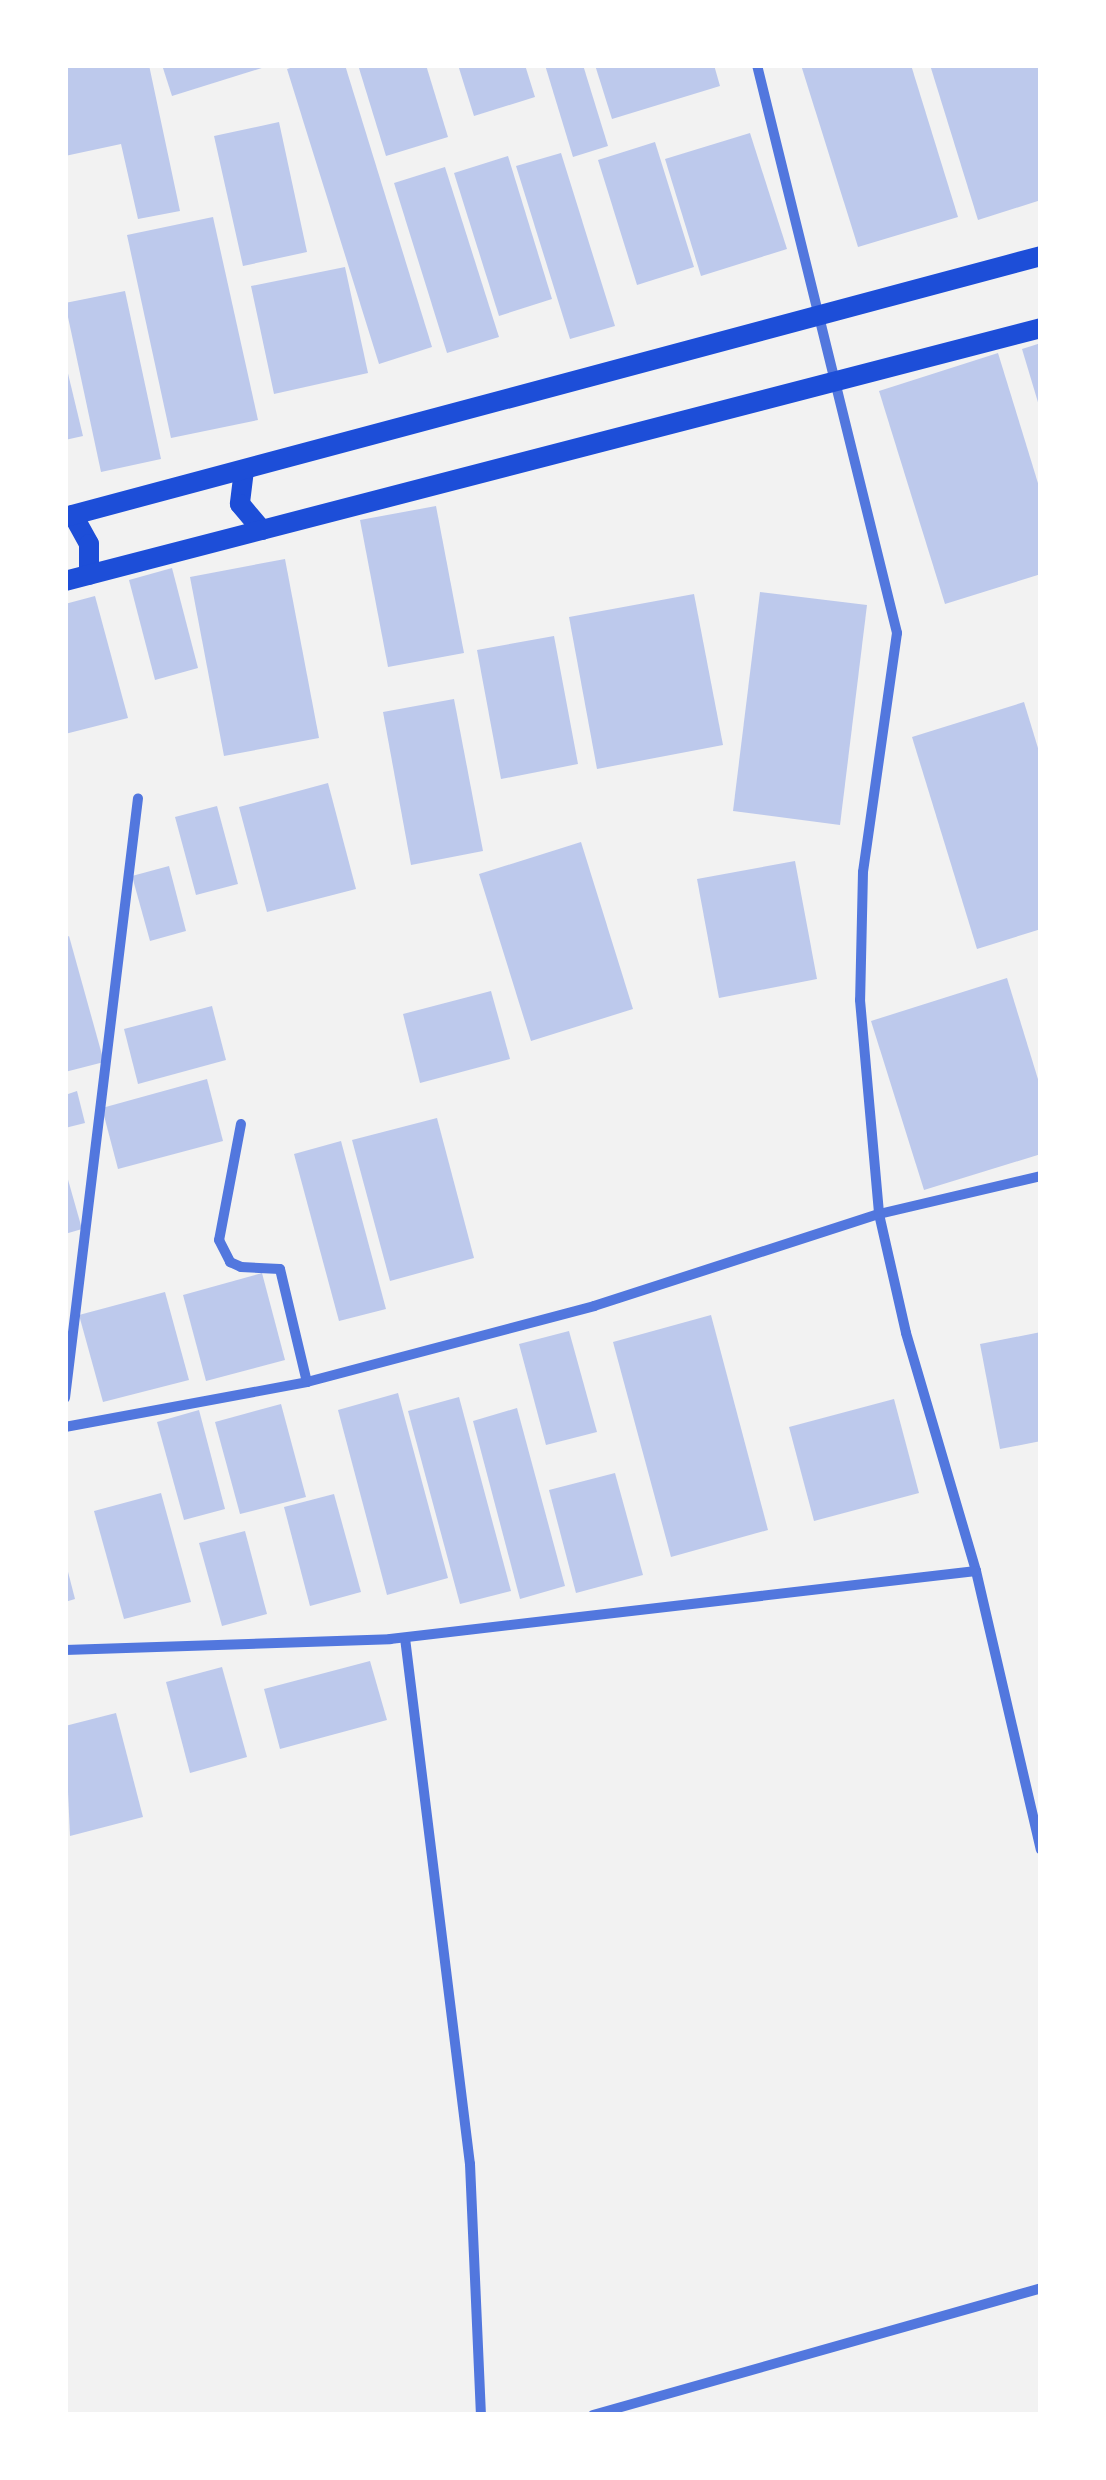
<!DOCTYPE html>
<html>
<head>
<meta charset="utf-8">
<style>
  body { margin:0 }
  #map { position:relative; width:1106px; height:2480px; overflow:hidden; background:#f2f2f2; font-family:"Fira Sans Condensed",sans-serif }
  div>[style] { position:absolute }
  .building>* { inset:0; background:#bdc9ec }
  .minor>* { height:10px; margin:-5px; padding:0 5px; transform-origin:5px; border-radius:5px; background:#5277de }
  .secondary>* { height:20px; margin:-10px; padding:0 10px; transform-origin:10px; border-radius:10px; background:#1d4ed8 }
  span { translate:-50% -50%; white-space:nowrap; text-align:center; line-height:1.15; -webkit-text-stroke:10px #fff; paint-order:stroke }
  .frame { position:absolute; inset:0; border:68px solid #fff; pointer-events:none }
</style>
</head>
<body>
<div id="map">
  <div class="building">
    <div style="clip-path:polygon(65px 65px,149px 65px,180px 211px,138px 219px,121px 144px,65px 156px)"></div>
    <div style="clip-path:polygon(162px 65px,268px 65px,268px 66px,172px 96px)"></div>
    <div style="clip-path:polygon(300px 65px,345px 65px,432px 347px,379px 364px,287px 69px)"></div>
    <div style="clip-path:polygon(358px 65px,426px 65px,448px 137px,386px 156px)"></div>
    <div style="clip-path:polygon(458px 65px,525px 65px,535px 97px,474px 116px)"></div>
    <div style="clip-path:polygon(545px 65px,583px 65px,608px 146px,573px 157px)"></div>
    <div style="clip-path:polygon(595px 65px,714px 65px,720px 86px,612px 119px)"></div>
    <div style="clip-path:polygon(801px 65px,911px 65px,958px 217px,858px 247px)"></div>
    <div style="clip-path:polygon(930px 65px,1041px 65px,1041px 200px,978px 220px)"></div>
    <div style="clip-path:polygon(279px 122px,307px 252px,243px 266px,214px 136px)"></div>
    <div style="clip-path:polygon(750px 133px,787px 249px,701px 276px,665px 159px)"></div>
    <div style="clip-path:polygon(655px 142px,694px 267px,637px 285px,598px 160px)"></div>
    <div style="clip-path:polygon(561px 153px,615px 326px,570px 339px,516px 166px)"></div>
    <div style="clip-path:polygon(508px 156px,552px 299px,499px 316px,454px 173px)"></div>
    <div style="clip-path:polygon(445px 167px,499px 337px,447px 353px,394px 183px)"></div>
    <div style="clip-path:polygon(213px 217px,258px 420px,171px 438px,127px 235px)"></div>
    <div style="clip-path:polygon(345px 267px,368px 373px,274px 394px,251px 286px)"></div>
    <div style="clip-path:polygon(125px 291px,161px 459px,101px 472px,65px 303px)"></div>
    <div style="clip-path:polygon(1041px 343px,1041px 408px,1040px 409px,1022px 349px)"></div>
    <div style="clip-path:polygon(998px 353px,1041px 493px,1041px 574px,945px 604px,879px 391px)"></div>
    <div style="clip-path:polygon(65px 361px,83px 436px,65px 440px)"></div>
    <div style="clip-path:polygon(436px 506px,464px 653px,388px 667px,360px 520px)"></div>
    <div style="clip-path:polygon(285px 559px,319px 738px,224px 756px,190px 577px)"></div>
    <div style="clip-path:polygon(172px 568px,198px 668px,155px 680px,129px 580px)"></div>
    <div style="clip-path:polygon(760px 592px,867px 605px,840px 825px,733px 811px)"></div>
    <div style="clip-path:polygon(694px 594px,723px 745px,597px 769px,569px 617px)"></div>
    <div style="clip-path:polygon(95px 596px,128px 718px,65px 734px,65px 604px)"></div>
    <div style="clip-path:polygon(554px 636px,578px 764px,501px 779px,477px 650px)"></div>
    <div style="clip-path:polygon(454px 699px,483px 851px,411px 865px,383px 712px)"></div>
    <div style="clip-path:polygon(1024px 702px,1041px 758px,1041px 929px,977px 949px,912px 737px)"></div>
    <div style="clip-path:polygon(328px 783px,356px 889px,267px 912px,239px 807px)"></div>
    <div style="clip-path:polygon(217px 806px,238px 884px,196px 895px,175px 817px)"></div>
    <div style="clip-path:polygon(581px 842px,633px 1009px,531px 1041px,479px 874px)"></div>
    <div style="clip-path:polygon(795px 861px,817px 979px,719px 998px,697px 879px)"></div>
    <div style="clip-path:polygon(169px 866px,186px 931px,150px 941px,132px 876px)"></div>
    <div style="clip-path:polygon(69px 936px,104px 1062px,65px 1072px,65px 938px)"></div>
    <div style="clip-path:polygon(1007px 978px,1041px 1089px,1041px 1154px,924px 1190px,871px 1021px)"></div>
    <div style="clip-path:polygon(491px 991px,510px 1059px,420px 1083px,403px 1014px)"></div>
    <div style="clip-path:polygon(212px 1006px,226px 1060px,138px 1084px,124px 1029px)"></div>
    <div style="clip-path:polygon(207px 1079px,223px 1141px,118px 1169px,102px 1108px)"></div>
    <div style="clip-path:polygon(77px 1091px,85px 1123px,65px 1128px,65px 1095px)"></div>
    <div style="clip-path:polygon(437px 1118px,474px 1258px,390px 1281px,352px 1140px)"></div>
    <div style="clip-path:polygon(341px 1141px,386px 1309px,339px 1321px,294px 1154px)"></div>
    <div style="clip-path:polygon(65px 1169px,82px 1229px,65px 1234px)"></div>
    <div style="clip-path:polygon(262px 1273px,285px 1360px,206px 1381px,183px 1295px)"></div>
    <div style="clip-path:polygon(165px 1292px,189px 1380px,103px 1402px,79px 1315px)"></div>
    <div style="clip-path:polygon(711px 1315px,768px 1530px,671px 1557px,613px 1342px)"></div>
    <div style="clip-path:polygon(569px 1331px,597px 1432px,546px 1445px,519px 1344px)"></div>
    <div style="clip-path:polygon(1041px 1332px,1041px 1441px,1000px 1449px,980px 1344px)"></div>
    <div style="clip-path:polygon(398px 1393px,448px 1578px,387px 1595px,338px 1410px)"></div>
    <div style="clip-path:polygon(459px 1397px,511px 1591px,460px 1604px,408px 1411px)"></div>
    <div style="clip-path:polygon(894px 1399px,919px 1493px,814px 1521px,789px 1427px)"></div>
    <div style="clip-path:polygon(281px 1404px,306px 1497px,240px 1514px,215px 1422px)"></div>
    <div style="clip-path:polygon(517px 1408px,565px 1586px,520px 1599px,473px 1421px)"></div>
    <div style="clip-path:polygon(199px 1410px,225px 1509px,184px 1520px,157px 1422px)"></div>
    <div style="clip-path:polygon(615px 1473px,643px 1575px,576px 1593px,549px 1490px)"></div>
    <div style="clip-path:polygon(161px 1493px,191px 1602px,124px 1619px,94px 1511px)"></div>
    <div style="clip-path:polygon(334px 1494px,361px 1592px,310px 1606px,284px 1507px)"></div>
    <div style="clip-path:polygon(245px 1531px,267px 1614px,222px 1626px,199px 1543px)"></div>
    <div style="clip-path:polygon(66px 1564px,75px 1599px,65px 1602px,65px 1565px)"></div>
    <div style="clip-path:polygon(370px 1661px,387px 1720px,280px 1749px,264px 1689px)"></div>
    <div style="clip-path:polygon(222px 1667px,247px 1757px,190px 1773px,166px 1682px)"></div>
    <div style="clip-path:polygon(116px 1713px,143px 1817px,70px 1836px,65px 1726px)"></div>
  </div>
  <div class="minor">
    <div style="left:757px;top:65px;width:585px;rotate:76.15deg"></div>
    <div style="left:897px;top:633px;width:241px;rotate:98.1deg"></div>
    <div style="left:863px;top:872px;width:128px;rotate:91.3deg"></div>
    <div style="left:860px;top:1000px;width:215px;rotate:84.9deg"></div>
    <div style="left:879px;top:1214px;width:122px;rotate:77.2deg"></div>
    <div style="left:906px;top:1333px;width:248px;rotate:73.6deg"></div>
    <div style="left:976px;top:1571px;width:286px;rotate:76.9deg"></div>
    <div style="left:241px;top:1124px;width:118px;rotate:100.7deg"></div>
    <div style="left:219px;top:1240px;width:25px;rotate:63deg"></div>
    <div style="left:230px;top:1262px;width:12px;rotate:24deg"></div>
    <div style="left:241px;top:1267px;width:39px;rotate:3deg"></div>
    <div style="left:280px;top:1269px;width:116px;rotate:76.6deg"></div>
    <div style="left:65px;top:1398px;width:604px;rotate:-83.06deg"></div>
    <div style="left:65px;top:1427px;width:246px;rotate:-10.5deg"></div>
    <div style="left:307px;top:1382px;width:297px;rotate:-14.8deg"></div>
    <div style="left:594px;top:1306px;width:299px;rotate:-17.9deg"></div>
    <div style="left:879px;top:1214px;width:166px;rotate:-13.2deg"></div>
    <div style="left:405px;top:1638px;width:530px;rotate:82.96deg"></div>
    <div style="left:470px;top:2164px;width:251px;rotate:87.5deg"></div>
    <div style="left:65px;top:1650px;width:325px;rotate:-1.9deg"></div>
    <div style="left:390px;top:1639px;width:590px;rotate:-6.62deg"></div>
    <div style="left:593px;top:2415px;width:466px;rotate:-15.8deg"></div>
  </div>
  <div class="secondary">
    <div style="left:244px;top:470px;width:34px;rotate:97deg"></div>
    <div style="left:240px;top:504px;width:34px;rotate:50deg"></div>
    <div style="left:73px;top:515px;width:33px;rotate:61deg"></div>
    <div style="left:89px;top:544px;width:31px;rotate:90deg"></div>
    <div style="left:65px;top:517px;width:1010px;rotate:-14.97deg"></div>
    <div style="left:65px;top:581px;width:1008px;rotate:-14.53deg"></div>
  </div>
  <div class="frame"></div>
</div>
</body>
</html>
